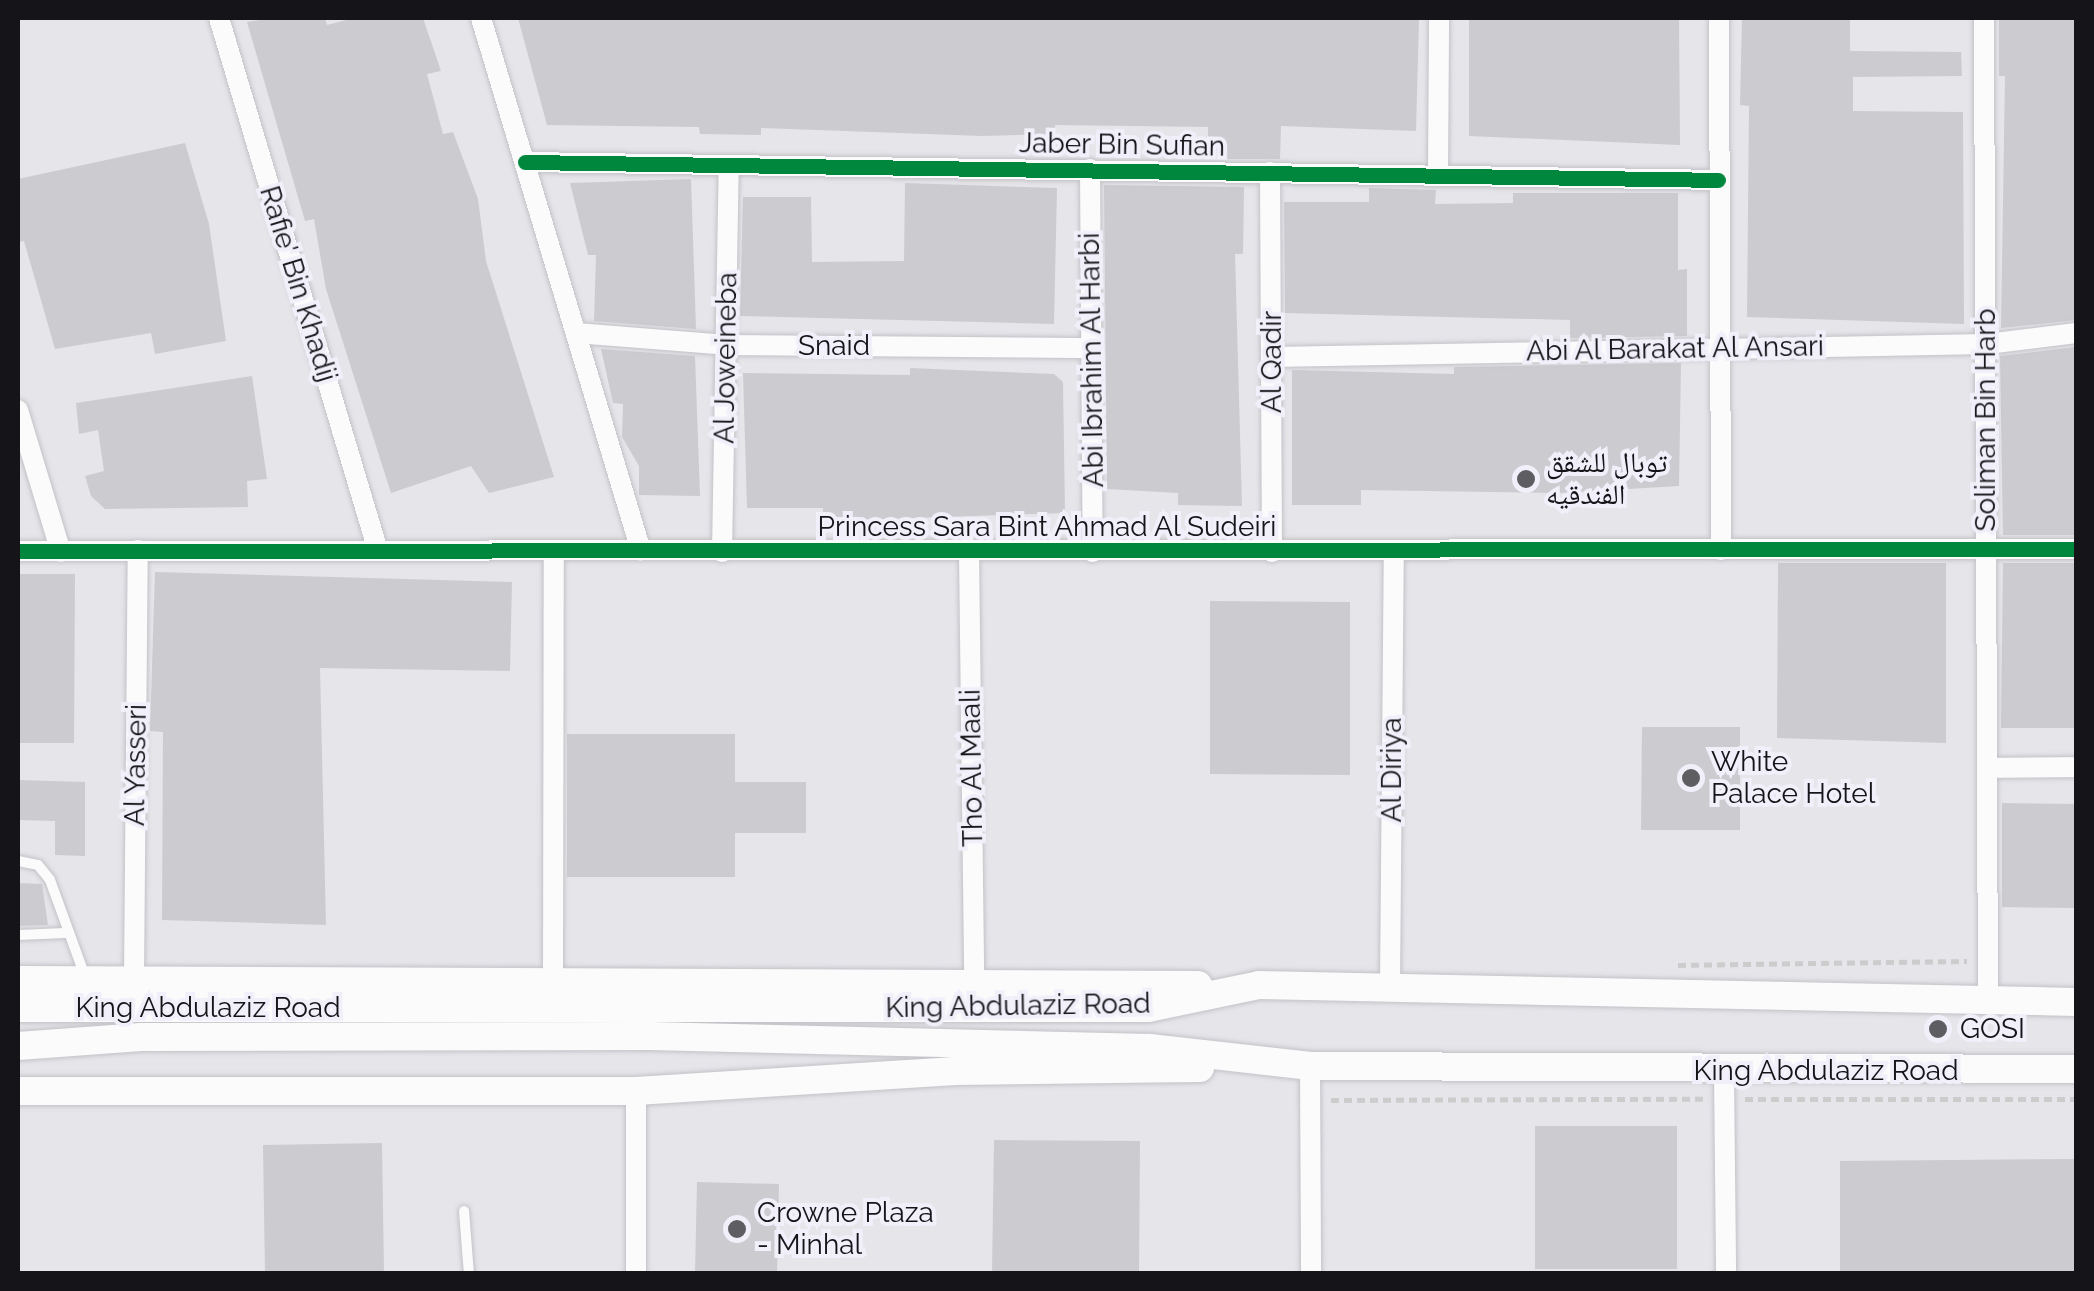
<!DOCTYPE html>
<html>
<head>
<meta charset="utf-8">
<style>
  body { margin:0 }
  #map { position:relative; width:2094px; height:1291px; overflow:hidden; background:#e5e5ea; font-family:Raleway,"Noto Naskh Arabic",sans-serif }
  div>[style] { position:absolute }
  .building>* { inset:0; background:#cccbd0 }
  .path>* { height:5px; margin-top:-2.5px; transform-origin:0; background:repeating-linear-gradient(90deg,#cccccd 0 8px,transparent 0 13px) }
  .roads { filter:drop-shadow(0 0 2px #c3c2c7) drop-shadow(0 0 2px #c3c2c7) }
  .service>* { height:10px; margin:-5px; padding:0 5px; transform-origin:5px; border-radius:5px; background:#fbfbfc }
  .minor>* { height:20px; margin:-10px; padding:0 10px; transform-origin:10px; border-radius:10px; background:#fbfbfc }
  .secondary>* { height:28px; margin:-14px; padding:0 14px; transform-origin:14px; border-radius:14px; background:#fbfbfc }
  .cycleway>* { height:15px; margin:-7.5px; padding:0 7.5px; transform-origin:7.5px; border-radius:7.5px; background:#00873e }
  .dots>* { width:28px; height:28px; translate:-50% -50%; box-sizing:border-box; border:5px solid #f1effa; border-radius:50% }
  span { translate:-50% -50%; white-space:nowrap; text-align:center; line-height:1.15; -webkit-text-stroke:8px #f1effa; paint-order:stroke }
  .street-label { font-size:28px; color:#151418 }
  .poi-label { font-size:28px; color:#151418 }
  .left { translate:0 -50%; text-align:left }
  .frame { position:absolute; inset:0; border:20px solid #151418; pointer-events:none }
</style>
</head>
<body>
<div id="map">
  <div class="building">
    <div style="clip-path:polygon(272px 18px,325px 18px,327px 25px,354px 18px,423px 18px,441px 71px,427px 74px,443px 134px,453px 132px,478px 199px,486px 261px,554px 477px,489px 493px,471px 466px,391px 493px,326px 289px,314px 219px,305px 221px,247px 22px)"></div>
    <div style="clip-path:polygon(518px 18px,1419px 18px,1416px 131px,1281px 126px,1280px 159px,1208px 159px,1208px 127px,1055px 125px,1055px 134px,982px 136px,761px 128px,761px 135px,700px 134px,699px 127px,547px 125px)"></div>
    <div style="clip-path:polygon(1469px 18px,1679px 18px,1680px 145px,1469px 136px)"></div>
    <div style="clip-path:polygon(1742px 18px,1850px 18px,1850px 51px,1961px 52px,1962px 76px,1853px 77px,1853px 111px,1963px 112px,1964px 324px,1747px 317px,1749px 106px,1740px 105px)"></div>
    <div style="clip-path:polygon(1999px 18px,2076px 18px,2076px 320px,2001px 328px,2005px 76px,1999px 76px)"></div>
    <div style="clip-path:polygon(185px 143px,209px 224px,226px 341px,155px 354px,151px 333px,55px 349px,24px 241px,18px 242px,18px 179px)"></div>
    <div style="clip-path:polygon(691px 179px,696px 329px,594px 321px,596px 255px,588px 255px,570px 183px)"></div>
    <div style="clip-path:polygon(905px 183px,1057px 188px,1054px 324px,740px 316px,743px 197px,811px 197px,812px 262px,904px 261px)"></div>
    <div style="clip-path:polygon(1104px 185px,1244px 187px,1243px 254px,1235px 254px,1242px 506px,1178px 505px,1178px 493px,1107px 489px)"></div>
    <div style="clip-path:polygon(1369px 188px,1436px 190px,1435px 204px,1513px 203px,1513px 193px,1678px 193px,1678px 270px,1687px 269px,1687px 336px,1570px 338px,1570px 320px,1285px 313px,1284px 202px,1369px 202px)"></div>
    <div style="clip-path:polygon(2076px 347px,2076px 535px,2003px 535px,2000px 356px)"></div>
    <div style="clip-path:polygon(601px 349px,695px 356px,700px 496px,639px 495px,639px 466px,622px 437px,623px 404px,613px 403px)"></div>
    <div style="clip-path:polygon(1681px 363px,1679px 486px,1560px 493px,1361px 490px,1361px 505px,1292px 505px,1292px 370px,1454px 374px,1454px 367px)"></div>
    <div style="clip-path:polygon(910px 368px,1054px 374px,1063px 382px,1065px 513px,823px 521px,823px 508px,747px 508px,743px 373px,910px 375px)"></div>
    <div style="clip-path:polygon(252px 376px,267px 479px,247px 481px,248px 507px,105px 509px,91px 496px,85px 476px,104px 471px,98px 430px,79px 434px,76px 403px)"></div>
    <div style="clip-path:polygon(1778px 563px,1946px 563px,1946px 743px,1777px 738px)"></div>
    <div style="clip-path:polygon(2003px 563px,2076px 563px,2076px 728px,2001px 728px)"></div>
    <div style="clip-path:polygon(155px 572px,512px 582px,510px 671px,320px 668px,326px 925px,162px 920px,163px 732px,150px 731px)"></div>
    <div style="clip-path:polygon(18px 574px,75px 574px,74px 743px,18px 743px)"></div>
    <div style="clip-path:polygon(1210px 601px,1350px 602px,1350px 775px,1210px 774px)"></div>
    <div style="clip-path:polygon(1642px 727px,1740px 727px,1740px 830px,1641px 830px)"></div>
    <div style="clip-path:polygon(567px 734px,735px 734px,735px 782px,806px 782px,806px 833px,735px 833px,735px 877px,567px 877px)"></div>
    <div style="clip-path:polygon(18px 780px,85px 782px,85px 856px,55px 855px,55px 821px,18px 820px)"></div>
    <div style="clip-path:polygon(2002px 803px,2076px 804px,2076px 908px,2002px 907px)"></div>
    <div style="clip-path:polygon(18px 883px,42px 884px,48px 925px,18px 926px)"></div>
    <div style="clip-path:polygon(1535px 1126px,1677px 1126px,1677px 1269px,1535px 1269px)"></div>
    <div style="clip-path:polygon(994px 1140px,1140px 1141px,1139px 1274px,992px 1274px)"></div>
    <div style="clip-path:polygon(382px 1143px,384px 1274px,265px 1274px,263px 1145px)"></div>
    <div style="clip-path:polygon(2076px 1159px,2076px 1274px,1840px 1274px,1840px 1161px)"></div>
    <div style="clip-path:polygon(697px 1182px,779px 1184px,777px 1274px,695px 1274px)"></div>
  </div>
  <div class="path">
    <div style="left:1678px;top:965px;width:289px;rotate:-0.8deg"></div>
    <div style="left:1745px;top:1099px;width:331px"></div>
    <div style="left:1331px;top:1100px;width:372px;rotate:-0.2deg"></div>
  </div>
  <div class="roads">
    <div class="service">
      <div style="left:18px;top:861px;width:20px;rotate:11deg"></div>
      <div style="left:38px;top:865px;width:19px;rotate:51deg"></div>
      <div style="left:50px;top:880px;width:105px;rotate:70deg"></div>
      <div style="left:18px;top:935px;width:47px;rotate:-2.4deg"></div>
      <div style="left:464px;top:1211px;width:63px;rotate:85.5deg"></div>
    </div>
    <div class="minor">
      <div style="left:219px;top:18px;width:556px;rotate:73.39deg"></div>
      <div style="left:481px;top:18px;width:556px;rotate:73.29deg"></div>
      <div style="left:1719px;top:18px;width:532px;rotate:89.78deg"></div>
      <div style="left:1984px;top:18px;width:984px;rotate:89.77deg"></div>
      <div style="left:525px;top:162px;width:1193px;rotate:0.86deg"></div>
      <div style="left:1090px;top:169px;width:383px;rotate:89.6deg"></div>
      <div style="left:1270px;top:172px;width:380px;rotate:89.7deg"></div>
      <div style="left:1438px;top:174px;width:156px;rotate:-89.6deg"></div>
      <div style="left:576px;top:333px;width:151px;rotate:4.5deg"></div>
      <div style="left:727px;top:345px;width:365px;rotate:0.5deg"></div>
      <div style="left:1272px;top:357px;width:715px;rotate:-1.04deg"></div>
      <div style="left:1987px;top:344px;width:90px;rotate:-7deg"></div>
      <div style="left:18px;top:410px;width:148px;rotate:73.2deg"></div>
      <div style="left:18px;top:551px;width:2058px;rotate:-0.06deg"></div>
      <div style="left:722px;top:552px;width:387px;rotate:-89deg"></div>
      <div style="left:969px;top:552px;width:433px;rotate:89.3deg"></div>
      <div style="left:1987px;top:768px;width:89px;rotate:-0.6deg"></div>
      <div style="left:134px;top:979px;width:429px;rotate:-89.5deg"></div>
      <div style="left:553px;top:983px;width:432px;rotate:-89.9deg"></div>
      <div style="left:1390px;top:987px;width:435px;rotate:-89.5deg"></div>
      <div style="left:1310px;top:1066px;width:208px;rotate:89.7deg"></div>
      <div style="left:1724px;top:1072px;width:202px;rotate:89.4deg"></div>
      <div style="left:636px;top:1274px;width:183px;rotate:-90deg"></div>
    </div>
    <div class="secondary">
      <div style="left:18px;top:980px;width:1180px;rotate:0.24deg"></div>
      <div style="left:18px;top:1008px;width:1130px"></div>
      <div style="left:1148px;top:1008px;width:113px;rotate:-11.7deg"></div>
      <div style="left:1259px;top:985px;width:817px;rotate:1.19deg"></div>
      <div style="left:18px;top:1046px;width:123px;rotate:-4.2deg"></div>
      <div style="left:141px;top:1037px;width:509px;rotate:-0.11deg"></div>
      <div style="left:650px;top:1036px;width:500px;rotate:1.37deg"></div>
      <div style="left:1150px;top:1048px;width:161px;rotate:6.4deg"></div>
      <div style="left:1310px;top:1066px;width:766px;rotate:0.22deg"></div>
      <div style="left:18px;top:1091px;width:618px"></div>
      <div style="left:636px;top:1091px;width:320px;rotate:-3.6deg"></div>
      <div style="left:955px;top:1071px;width:245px;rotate:-0.7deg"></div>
    </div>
  </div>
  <div class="cycleway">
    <div style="left:525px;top:162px;width:1193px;rotate:0.86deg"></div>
    <div style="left:18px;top:551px;width:2058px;rotate:-0.06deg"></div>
  </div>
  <div class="dots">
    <div style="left:1526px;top:479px;background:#5e5d62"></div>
    <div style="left:1691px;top:778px;background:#5e5d62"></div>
    <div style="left:1938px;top:1029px;background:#5e5d62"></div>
    <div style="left:737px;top:1229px;background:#5e5d62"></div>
  </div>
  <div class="street-label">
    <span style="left:1122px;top:145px;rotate:1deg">Jaber Bin Sufian</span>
    <span style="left:298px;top:284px;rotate:73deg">Rafie' Bin Khadij</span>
    <span style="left:834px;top:346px">Snaid</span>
    <span style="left:1675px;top:349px;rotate:-1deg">Abi Al Barakat Al Ansari</span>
    <span style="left:726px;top:358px;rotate:-89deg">Al Joweineba</span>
    <span style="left:1092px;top:360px;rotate:-91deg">Abi Ibrahim Al Harbi</span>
    <span style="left:1272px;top:362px;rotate:-90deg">Al Qadir</span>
    <span style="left:1986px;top:420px;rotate:-90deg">Soliman Bin Harb</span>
    <span style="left:1047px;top:527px">Princess Sara Bint Ahmad Al Sudeiri</span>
    <span style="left:136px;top:765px;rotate:-89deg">Al Yasseri</span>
    <span style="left:972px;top:768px;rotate:-91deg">Tho Al Maali</span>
    <span style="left:1392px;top:770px;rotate:-90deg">Al Diriya</span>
    <span style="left:1018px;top:1006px;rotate:-1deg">King Abdulaziz Road</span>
    <span style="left:208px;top:1008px">King Abdulaziz Road</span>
    <span style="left:1826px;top:1071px">King Abdulaziz Road</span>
  </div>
  <div class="poi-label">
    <span class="left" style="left:1546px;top:479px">توبال للشقق<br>الفندقيه</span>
    <span class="left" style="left:1711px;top:778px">White<br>Palace Hotel</span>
    <span class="left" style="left:1960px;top:1029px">GOSI</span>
    <span class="left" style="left:757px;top:1229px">Crowne Plaza<br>- Minhal</span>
  </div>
  <div class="frame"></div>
</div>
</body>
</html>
